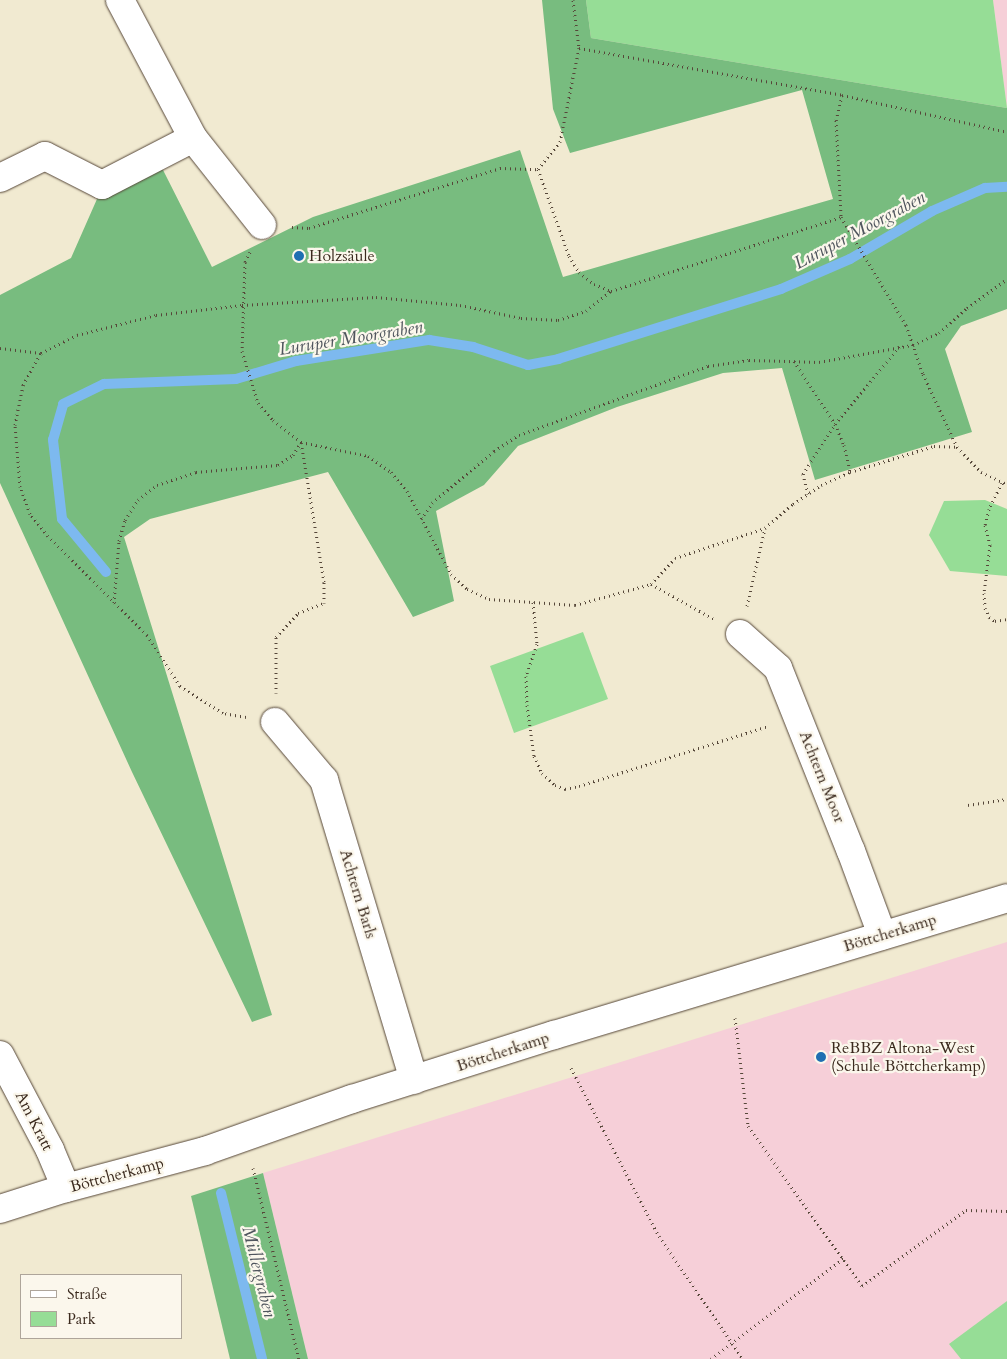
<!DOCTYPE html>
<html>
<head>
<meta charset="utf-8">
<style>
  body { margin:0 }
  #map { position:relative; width:1007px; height:1359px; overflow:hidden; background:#f1ead1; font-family:Cardo,serif }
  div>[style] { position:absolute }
  .built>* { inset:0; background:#f6cfd8 }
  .green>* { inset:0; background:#96dd96 }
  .forest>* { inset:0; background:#78bc7f }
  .stream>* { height:10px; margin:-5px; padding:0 5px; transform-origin:5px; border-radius:5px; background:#7db9ef }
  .path>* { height:3px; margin-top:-1.5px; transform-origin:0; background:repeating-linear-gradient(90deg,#564739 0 1px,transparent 0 5px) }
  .roads { filter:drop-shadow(0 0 1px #564739) drop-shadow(0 0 1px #564739) }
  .minor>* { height:28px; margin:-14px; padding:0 14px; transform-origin:14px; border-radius:14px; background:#fff }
  .dots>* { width:14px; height:14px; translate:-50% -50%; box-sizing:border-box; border:2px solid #fbf7ec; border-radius:50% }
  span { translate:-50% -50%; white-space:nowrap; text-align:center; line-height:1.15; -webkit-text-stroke:4.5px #fbf7ec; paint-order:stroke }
  .poi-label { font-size:16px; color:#3b2a1e }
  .left { translate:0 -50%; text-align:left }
  .street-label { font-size:16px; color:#3b2a1e }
  .water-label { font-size:18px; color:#4f555d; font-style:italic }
  .legend { position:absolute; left:20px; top:1274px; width:162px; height:65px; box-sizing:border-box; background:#fbf7ec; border:1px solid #aea59a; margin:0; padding:6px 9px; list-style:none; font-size:15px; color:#3b2a1e }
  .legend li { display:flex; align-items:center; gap:10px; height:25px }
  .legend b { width:25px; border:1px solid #aea59a }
</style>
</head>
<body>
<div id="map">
  <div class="built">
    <div style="clip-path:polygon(993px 0,1007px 0,1007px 108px)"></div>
    <div style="clip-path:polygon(1007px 942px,1007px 1359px,308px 1359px,263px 1173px)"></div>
  </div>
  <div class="green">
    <div style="clip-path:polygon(586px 0,993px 0,1007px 108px,591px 38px)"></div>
    <div style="clip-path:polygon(985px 500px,1007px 509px,1007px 576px,950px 571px,929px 535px,944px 501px)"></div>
    <div style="clip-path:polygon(583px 632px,608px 699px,514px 733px,490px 666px)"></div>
    <div style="clip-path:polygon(1007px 1301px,1007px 1359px,961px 1359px,949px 1344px)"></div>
  </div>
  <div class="forest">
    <div style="clip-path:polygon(542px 0,586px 0,591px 38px,1007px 108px,1007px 309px,961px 326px,945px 349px,972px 432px,815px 480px,782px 368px,723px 373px,617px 407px,518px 446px,484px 485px,436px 511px,454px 601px,413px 617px,328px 472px,150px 519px,124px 537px,272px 1015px,252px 1022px,132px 772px,0 483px,0 295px,71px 258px,97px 199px,162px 168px,212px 267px,313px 217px,520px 150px,563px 277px,833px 199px,802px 90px,570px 153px,553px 109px)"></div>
    <div style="clip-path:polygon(263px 1173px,308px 1359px,230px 1359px,191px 1196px)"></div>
  </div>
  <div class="stream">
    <div style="left:106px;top:572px;width:69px;rotate:-129.7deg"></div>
    <div style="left:62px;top:519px;width:80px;rotate:-96.5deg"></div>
    <div style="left:53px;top:440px;width:37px;rotate:-74deg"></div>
    <div style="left:63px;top:404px;width:46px;rotate:-26deg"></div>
    <div style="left:104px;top:384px;width:132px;rotate:-2.2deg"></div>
    <div style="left:236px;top:379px;width:63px;rotate:-16.7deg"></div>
    <div style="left:296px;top:361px;width:135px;rotate:-9deg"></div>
    <div style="left:429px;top:340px;width:45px;rotate:9deg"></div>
    <div style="left:473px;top:347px;width:58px;rotate:18.1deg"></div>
    <div style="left:528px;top:365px;width:31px;rotate:-11deg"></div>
    <div style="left:558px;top:359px;width:234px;rotate:-17.4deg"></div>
    <div style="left:781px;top:289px;width:75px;rotate:-23.5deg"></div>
    <div style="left:850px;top:259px;width:95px;rotate:-30.3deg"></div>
    <div style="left:932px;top:211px;width:58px;rotate:-23.5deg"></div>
    <div style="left:985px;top:188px;width:22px;rotate:-3deg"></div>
    <div style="left:221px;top:1193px;width:171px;rotate:76.1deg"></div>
  </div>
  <div class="path">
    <div style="left:573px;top:0;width:48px;rotate:82.9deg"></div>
    <div style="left:579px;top:48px;width:267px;rotate:10.1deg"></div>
    <div style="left:842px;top:95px;width:26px;rotate:103deg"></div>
    <div style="left:836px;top:120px;width:97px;rotate:87deg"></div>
    <div style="left:841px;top:217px;width:126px;rotate:59deg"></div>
    <div style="left:906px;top:325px;width:52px;rotate:70.9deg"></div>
    <div style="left:923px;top:374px;width:81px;rotate:65deg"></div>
    <div style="left:842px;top:95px;width:169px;rotate:12.6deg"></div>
    <div style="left:538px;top:169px;width:35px;rotate:-51deg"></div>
    <div style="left:560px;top:142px;width:96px;rotate:-78.6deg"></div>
    <div style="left:292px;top:227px;width:17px;rotate:3deg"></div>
    <div style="left:309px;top:228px;width:200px;rotate:-17.4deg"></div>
    <div style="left:500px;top:168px;width:38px;rotate:2deg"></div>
    <div style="left:538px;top:169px;width:92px;rotate:70.4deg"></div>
    <div style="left:569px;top:256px;width:19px;rotate:58deg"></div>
    <div style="left:579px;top:272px;width:19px;rotate:39deg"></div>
    <div style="left:594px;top:284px;width:18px;rotate:22deg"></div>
    <div style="left:611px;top:291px;width:242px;rotate:-17.8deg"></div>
    <div style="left:250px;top:252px;width:11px;rotate:117deg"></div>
    <div style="left:245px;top:262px;width:89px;rotate:91.9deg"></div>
    <div style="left:242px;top:351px;width:54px;rotate:72.9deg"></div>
    <div style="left:258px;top:403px;width:23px;rotate:49deg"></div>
    <div style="left:273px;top:420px;width:36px;rotate:38deg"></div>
    <div style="left:301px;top:442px;width:68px;rotate:11.8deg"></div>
    <div style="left:368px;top:456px;width:28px;rotate:35deg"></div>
    <div style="left:391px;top:472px;width:25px;rotate:50deg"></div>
    <div style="left:407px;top:491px;width:94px;rotate:62.1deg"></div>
    <div style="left:451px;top:574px;width:22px;rotate:43deg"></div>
    <div style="left:467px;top:589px;width:24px;rotate:24deg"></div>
    <div style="left:489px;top:599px;width:86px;rotate:4deg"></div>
    <div style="left:575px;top:605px;width:79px;rotate:-15.4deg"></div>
    <div style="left:651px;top:584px;width:35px;rotate:-47deg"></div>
    <div style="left:675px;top:558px;width:95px;rotate:-18.4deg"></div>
    <div style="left:0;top:348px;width:41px;rotate:7deg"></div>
    <div style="left:794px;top:361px;width:75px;rotate:56.9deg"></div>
    <div style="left:835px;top:424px;width:23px;rotate:67deg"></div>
    <div style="left:844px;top:445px;width:28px;rotate:77deg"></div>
    <div style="left:1002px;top:483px;width:29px;rotate:117deg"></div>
    <div style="left:989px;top:509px;width:16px;rotate:104deg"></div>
    <div style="left:985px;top:525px;width:21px;rotate:76deg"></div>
    <div style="left:990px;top:545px;width:48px;rotate:97.1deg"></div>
    <div style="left:984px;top:593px;width:15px;rotate:86deg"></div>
    <div style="left:985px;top:608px;width:10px;rotate:66deg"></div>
    <div style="left:989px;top:617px;width:7px;rotate:34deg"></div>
    <div style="left:995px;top:621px;width:12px;rotate:-9deg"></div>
    <div style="left:808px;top:494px;width:21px;rotate:-104deg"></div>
    <div style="left:803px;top:474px;width:59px;rotate:-57.4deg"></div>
    <div style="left:835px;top:424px;width:102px;rotate:-50.2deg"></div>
    <div style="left:421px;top:519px;width:19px;rotate:-55deg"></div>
    <div style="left:432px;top:503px;width:81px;rotate:-40deg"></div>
    <div style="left:494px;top:451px;width:30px;rotate:-33deg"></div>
    <div style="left:519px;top:435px;width:201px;rotate:-20.1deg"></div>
    <div style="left:708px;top:366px;width:41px;rotate:-8.3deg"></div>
    <div style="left:749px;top:360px;width:70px;rotate:1.6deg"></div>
    <div style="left:819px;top:362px;width:96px;rotate:-10.3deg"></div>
    <div style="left:913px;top:345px;width:29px;rotate:-25deg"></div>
    <div style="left:939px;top:333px;width:38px;rotate:-42deg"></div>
    <div style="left:967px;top:308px;width:49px;rotate:-35.9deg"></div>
    <div style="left:651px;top:584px;width:72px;rotate:29.1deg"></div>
    <div style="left:533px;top:602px;width:42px;rotate:84.6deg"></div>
    <div style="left:537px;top:644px;width:34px;rotate:109deg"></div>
    <div style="left:526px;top:676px;width:29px;rotate:88deg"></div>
    <div style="left:527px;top:705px;width:51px;rotate:82.2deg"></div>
    <div style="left:534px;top:756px;width:19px;rotate:65deg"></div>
    <div style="left:542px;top:773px;width:18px;rotate:43deg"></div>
    <div style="left:555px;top:785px;width:11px;rotate:22deg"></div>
    <div style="left:565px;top:789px;width:14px;rotate:-12deg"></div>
    <div style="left:579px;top:786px;width:198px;rotate:-17.6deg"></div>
    <div style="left:114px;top:603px;width:62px;rotate:-85.4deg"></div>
    <div style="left:119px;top:541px;width:22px;rotate:-74deg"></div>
    <div style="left:125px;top:520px;width:24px;rotate:-57deg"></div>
    <div style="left:138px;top:500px;width:24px;rotate:-38deg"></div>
    <div style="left:157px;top:485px;width:41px;rotate:-18.4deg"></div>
    <div style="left:196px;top:472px;width:82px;rotate:-4.9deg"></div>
    <div style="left:278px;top:465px;width:18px;rotate:-34deg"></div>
    <div style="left:293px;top:455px;width:15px;rotate:-58deg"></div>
    <div style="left:747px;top:606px;width:80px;rotate:-77deg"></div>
    <div style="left:765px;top:528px;width:37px;rotate:-41deg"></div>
    <div style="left:793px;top:504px;width:34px;rotate:-34deg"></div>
    <div style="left:821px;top:485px;width:32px;rotate:-24deg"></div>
    <div style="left:850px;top:472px;width:88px;rotate:-17.2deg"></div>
    <div style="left:934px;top:446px;width:23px;rotate:2deg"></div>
    <div style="left:957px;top:447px;width:35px;rotate:46deg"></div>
    <div style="left:981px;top:472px;width:29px;rotate:25deg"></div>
    <div style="left:276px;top:693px;width:56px;rotate:-90deg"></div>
    <div style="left:276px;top:637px;width:33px;rotate:-47deg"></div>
    <div style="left:298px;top:613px;width:28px;rotate:-21deg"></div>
    <div style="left:324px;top:603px;width:21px;rotate:-90deg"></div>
    <div style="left:324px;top:582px;width:142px;rotate:-99.3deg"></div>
    <div style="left:246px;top:717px;width:23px;rotate:-170deg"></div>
    <div style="left:223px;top:713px;width:51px;rotate:-147.9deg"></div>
    <div style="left:180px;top:686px;width:61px;rotate:-122.9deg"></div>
    <div style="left:147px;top:635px;width:140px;rotate:-135deg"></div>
    <div style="left:48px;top:536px;width:28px;rotate:-129deg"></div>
    <div style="left:30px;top:514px;width:29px;rotate:-110deg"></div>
    <div style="left:20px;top:487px;width:62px;rotate:-94.6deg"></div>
    <div style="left:15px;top:425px;width:41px;rotate:-78.7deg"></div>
    <div style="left:23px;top:385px;width:37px;rotate:-61deg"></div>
    <div style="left:41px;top:353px;width:40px;rotate:-26.6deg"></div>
    <div style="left:77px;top:335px;width:81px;rotate:-14.2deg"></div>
    <div style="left:156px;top:315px;width:87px;rotate:-6.6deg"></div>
    <div style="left:242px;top:305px;width:134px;rotate:-3.4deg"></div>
    <div style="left:376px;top:297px;width:84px;rotate:5.4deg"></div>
    <div style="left:460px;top:305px;width:62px;rotate:12deg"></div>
    <div style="left:521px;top:318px;width:37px;rotate:3deg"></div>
    <div style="left:558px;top:320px;width:29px;rotate:-18deg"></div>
    <div style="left:586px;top:311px;width:32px;rotate:-39deg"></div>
    <div style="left:968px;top:805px;width:39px;rotate:-9deg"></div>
    <div style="left:735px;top:1018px;width:109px;rotate:83.1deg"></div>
    <div style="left:748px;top:1126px;width:196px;rotate:54.5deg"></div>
    <div style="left:862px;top:1286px;width:129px;rotate:-36.2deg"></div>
    <div style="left:966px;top:1210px;width:41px;rotate:1.4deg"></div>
    <div style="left:571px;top:1068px;width:190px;rotate:62.4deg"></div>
    <div style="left:659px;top:1236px;width:149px;rotate:55.7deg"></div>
    <div style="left:253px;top:1168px;width:196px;rotate:76.5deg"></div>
    <div style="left:711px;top:1359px;width:167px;rotate:-37.2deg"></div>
  </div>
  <div class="roads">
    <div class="minor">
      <div style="left:120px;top:0;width:156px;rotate:62.1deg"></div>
      <div style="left:193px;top:138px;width:111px;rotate:51.6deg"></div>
      <div style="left:0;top:178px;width:50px;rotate:-26.1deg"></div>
      <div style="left:45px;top:156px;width:64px;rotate:27deg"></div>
      <div style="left:102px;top:185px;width:102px;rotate:-27.3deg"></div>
      <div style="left:740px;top:634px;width:51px;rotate:41.8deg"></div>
      <div style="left:778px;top:668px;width:197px;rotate:68.3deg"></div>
      <div style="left:851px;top:851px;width:90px;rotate:69.7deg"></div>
      <div style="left:275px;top:722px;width:76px;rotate:49.8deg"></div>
      <div style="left:324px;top:780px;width:313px;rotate:73.3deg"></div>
      <div style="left:0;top:1055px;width:107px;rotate:62.2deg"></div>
      <div style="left:50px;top:1150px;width:41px;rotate:67.2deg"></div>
      <div style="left:0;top:1209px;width:69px;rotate:-17.7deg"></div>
      <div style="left:66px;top:1188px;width:144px;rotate:-14.9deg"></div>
      <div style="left:205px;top:1151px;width:156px;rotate:-19.5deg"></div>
      <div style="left:352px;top:1099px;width:212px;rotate:-17.6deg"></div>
      <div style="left:554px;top:1035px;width:473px;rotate:-16.8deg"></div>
    </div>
  </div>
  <div class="dots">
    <div style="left:299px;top:256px;background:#1f6fb2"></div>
    <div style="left:821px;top:1057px;background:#1f6fb2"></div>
  </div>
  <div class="poi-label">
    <span class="left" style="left:309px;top:256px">Holzsäule</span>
    <span class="left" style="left:831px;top:1057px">ReBBZ Altona-West<br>(Schule Böttcherkamp)</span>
  </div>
  <div class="street-label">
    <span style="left:822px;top:777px;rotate:68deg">Achtern Moor</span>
    <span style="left:358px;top:894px;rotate:73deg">Achtern Barls</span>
    <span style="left:890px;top:933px;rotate:-17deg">Böttcherkamp</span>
    <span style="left:503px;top:1052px;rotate:-18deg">Böttcherkamp</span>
    <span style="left:34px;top:1121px;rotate:63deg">Am Kratt</span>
    <span style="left:117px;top:1175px;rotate:-15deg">Böttcherkamp</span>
  </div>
  <div class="water-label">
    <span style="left:860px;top:231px;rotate:-28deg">Luruper Moorgraben</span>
    <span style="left:351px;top:339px;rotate:-9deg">Luruper Moorgraben</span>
    <span style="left:258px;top:1272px;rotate:76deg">Müllergraben</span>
  </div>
  <ul class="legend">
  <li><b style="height:6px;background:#fff"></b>Straße</li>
  <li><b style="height:14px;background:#96dd96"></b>Park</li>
  </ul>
</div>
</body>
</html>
